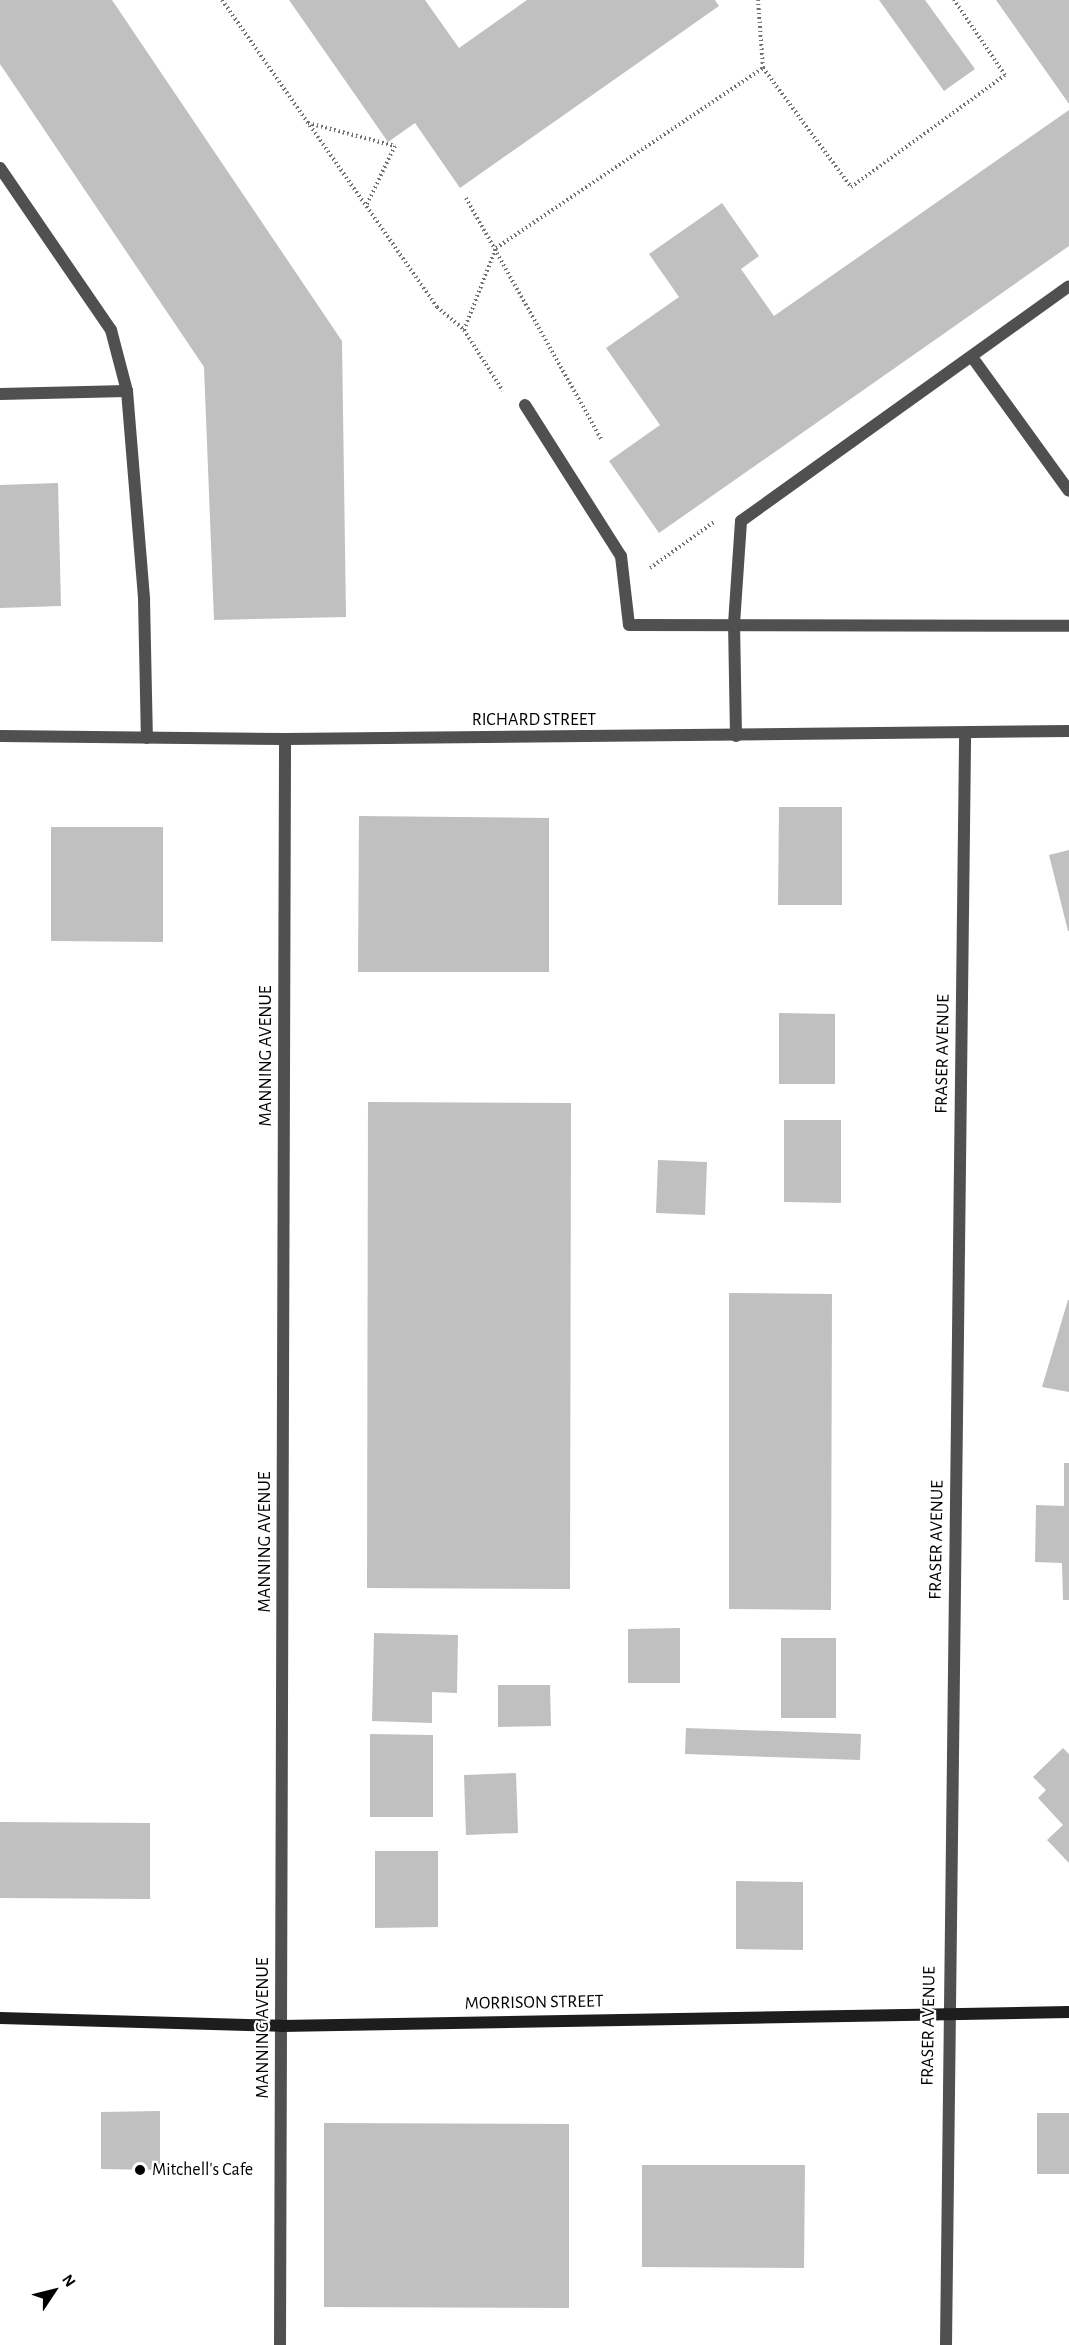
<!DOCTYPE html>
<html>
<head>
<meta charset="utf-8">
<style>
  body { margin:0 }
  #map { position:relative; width:1069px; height:2345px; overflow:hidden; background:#fff; font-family:"Alegreya Sans",sans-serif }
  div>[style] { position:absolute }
  .building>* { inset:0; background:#c0c0c0 }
  .path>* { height:4px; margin-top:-2px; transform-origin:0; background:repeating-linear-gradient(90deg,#727272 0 1.5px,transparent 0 4.5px) }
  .lane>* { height:12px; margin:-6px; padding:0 6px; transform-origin:6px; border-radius:6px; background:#505050 }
  .street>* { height:12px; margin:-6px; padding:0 6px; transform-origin:6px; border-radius:6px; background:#505050 }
  .secondary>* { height:12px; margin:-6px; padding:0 6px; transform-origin:6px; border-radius:6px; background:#1d1d1d }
  .dots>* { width:16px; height:16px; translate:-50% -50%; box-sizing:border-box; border:3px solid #fff; border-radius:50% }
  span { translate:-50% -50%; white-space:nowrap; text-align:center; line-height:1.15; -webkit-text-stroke:4.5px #fff; paint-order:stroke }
  .street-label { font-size:18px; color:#000 }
  .poi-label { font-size:18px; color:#000 }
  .left { translate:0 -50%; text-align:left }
  .north { position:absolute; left:24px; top:2261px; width:60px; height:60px; -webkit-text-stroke:4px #fff; paint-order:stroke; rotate:55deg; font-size:16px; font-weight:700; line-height:24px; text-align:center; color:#000 }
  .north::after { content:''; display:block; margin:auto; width:21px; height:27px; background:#000; clip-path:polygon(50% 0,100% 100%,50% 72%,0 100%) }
</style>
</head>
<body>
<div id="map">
  <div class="building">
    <div style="clip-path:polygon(0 0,112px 0,342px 341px,346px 617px,214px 620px,204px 367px,0 64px)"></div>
    <div style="clip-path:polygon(289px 0,425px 0,459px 48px,527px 0,715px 0,719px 6px,460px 188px,415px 123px,388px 142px)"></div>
    <div style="clip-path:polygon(879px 0,925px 0,975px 69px,944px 91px)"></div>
    <div style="clip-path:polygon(996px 0,1069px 0,1069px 104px)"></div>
    <div style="clip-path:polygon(1069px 110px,1069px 246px,659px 533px,609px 461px,660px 425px,606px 348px,679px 297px,649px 254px,722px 203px,759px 256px,741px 269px,774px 316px)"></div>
    <div style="clip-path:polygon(58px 483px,61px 606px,0 608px,0 485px)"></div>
    <div style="clip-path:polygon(779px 807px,842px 807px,842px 905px,778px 905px)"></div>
    <div style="clip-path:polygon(359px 816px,549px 818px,549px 972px,358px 972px)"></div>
    <div style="clip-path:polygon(51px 827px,163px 827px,163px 942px,51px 941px)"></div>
    <div style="clip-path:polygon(1069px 850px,1069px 931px,1068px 931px,1049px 855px)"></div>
    <div style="clip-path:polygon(779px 1013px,835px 1014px,835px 1084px,779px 1084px)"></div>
    <div style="clip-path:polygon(368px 1102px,571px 1103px,570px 1589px,367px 1588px)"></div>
    <div style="clip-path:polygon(784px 1120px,841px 1120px,841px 1203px,784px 1202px)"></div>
    <div style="clip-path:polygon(658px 1160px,707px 1162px,705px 1215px,656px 1213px)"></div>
    <div style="clip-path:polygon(729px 1293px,832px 1294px,831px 1610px,729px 1609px)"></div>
    <div style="clip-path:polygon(1068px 1300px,1069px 1300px,1069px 1392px,1042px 1387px)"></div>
    <div style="clip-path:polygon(1064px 1463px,1069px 1463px,1069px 1600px,1063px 1600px,1062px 1563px,1035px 1562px,1036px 1505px,1064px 1506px)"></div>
    <div style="clip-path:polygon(680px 1628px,680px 1683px,628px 1683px,628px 1629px)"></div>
    <div style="clip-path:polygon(374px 1633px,458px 1635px,457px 1693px,432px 1692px,432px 1723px,372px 1721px)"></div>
    <div style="clip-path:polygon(781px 1638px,836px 1638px,836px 1718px,781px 1718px)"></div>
    <div style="clip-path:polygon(498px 1685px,550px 1685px,551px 1726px,498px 1727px)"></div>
    <div style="clip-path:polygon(686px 1728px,861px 1734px,860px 1760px,685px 1754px)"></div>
    <div style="clip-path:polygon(370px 1734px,433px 1735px,433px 1817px,370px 1817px)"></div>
    <div style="clip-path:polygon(1063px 1748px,1069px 1754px,1069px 1863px,1047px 1840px,1063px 1825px,1038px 1798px,1046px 1790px,1033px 1777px)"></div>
    <div style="clip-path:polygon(516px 1773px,518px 1833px,466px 1835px,464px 1775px)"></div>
    <div style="clip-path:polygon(0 1822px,150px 1823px,150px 1899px,0 1898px)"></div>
    <div style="clip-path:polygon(375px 1851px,438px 1851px,438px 1927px,375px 1928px)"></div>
    <div style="clip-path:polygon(736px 1881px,803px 1882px,803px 1950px,736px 1949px)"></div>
    <div style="clip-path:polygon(160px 2111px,160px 2170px,101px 2169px,101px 2112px)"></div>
    <div style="clip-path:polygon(1037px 2113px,1069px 2113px,1069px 2174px,1037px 2174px)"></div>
    <div style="clip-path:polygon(324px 2123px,569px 2124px,569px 2308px,324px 2307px)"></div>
    <div style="clip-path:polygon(642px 2165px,805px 2165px,804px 2268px,642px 2267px)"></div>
  </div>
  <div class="path">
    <div style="left:222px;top:0;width:375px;rotate:55deg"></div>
    <div style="left:437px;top:307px;width:35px;rotate:40deg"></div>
    <div style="left:464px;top:330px;width:72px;rotate:57.4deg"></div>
    <div style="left:763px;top:68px;width:148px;rotate:53.5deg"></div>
    <div style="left:851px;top:187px;width:190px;rotate:-36deg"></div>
    <div style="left:1005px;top:75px;width:91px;rotate:-124.2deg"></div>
    <div style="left:308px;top:123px;width:90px;rotate:14.8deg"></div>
    <div style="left:395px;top:146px;width:67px;rotate:115.8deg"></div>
    <div style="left:466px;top:198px;width:276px;rotate:60.7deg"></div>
    <div style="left:464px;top:330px;width:88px;rotate:-68.7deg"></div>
    <div style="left:496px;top:248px;width:322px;rotate:-34deg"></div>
    <div style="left:763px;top:68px;width:68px;rotate:-94.2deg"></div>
    <div style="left:650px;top:568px;width:79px;rotate:-35.7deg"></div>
  </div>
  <div class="lane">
    <div style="left:0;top:168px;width:196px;rotate:55.6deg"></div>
    <div style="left:111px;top:330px;width:63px;rotate:75.3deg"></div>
    <div style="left:127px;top:391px;width:209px;rotate:85.3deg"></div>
    <div style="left:144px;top:599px;width:139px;rotate:88.8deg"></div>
    <div style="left:972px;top:357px;width:165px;rotate:54.1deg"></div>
    <div style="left:0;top:394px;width:127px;rotate:-1.4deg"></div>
    <div style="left:525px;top:405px;width:179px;rotate:57.6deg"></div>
    <div style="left:621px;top:556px;width:69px;rotate:83.4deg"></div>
    <div style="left:629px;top:625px;width:440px;rotate:0.1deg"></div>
    <div style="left:736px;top:736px;width:112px;rotate:-91deg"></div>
    <div style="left:734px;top:624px;width:103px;rotate:-86.1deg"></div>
    <div style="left:741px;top:521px;width:403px;rotate:-35.6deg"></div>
  </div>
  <div class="street">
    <div style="left:0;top:736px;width:285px;rotate:0.6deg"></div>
    <div style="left:285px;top:739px;width:784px;rotate:-0.58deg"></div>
    <div style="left:280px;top:2345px;width:1606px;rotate:-89.82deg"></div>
    <div style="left:946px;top:2345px;width:1610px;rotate:-89.32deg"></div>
  </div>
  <div class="secondary">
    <div style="left:0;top:2018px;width:281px;rotate:1.6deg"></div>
    <div style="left:281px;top:2026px;width:788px;rotate:-1.02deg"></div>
  </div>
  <div class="dots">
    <div style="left:140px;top:2170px;background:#000"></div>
  </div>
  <div class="street-label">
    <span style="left:534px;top:720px">RICHARD STREET</span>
    <span style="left:943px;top:1054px;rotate:-89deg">FRASER AVENUE</span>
    <span style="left:266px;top:1056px;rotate:-90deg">MANNING AVENUE</span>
    <span style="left:937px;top:1540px;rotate:-89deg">FRASER AVENUE</span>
    <span style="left:265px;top:1542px;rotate:-90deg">MANNING AVENUE</span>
    <span style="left:534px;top:2003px;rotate:-1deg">MORRISON STREET</span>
    <span style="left:929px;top:2026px;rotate:-89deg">FRASER AVENUE</span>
    <span style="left:263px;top:2028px;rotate:-90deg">MANNING AVENUE</span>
  </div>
  <div class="poi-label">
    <span class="left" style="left:152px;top:2170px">Mitchell's Cafe</span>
  </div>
  <div class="north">N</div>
</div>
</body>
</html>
